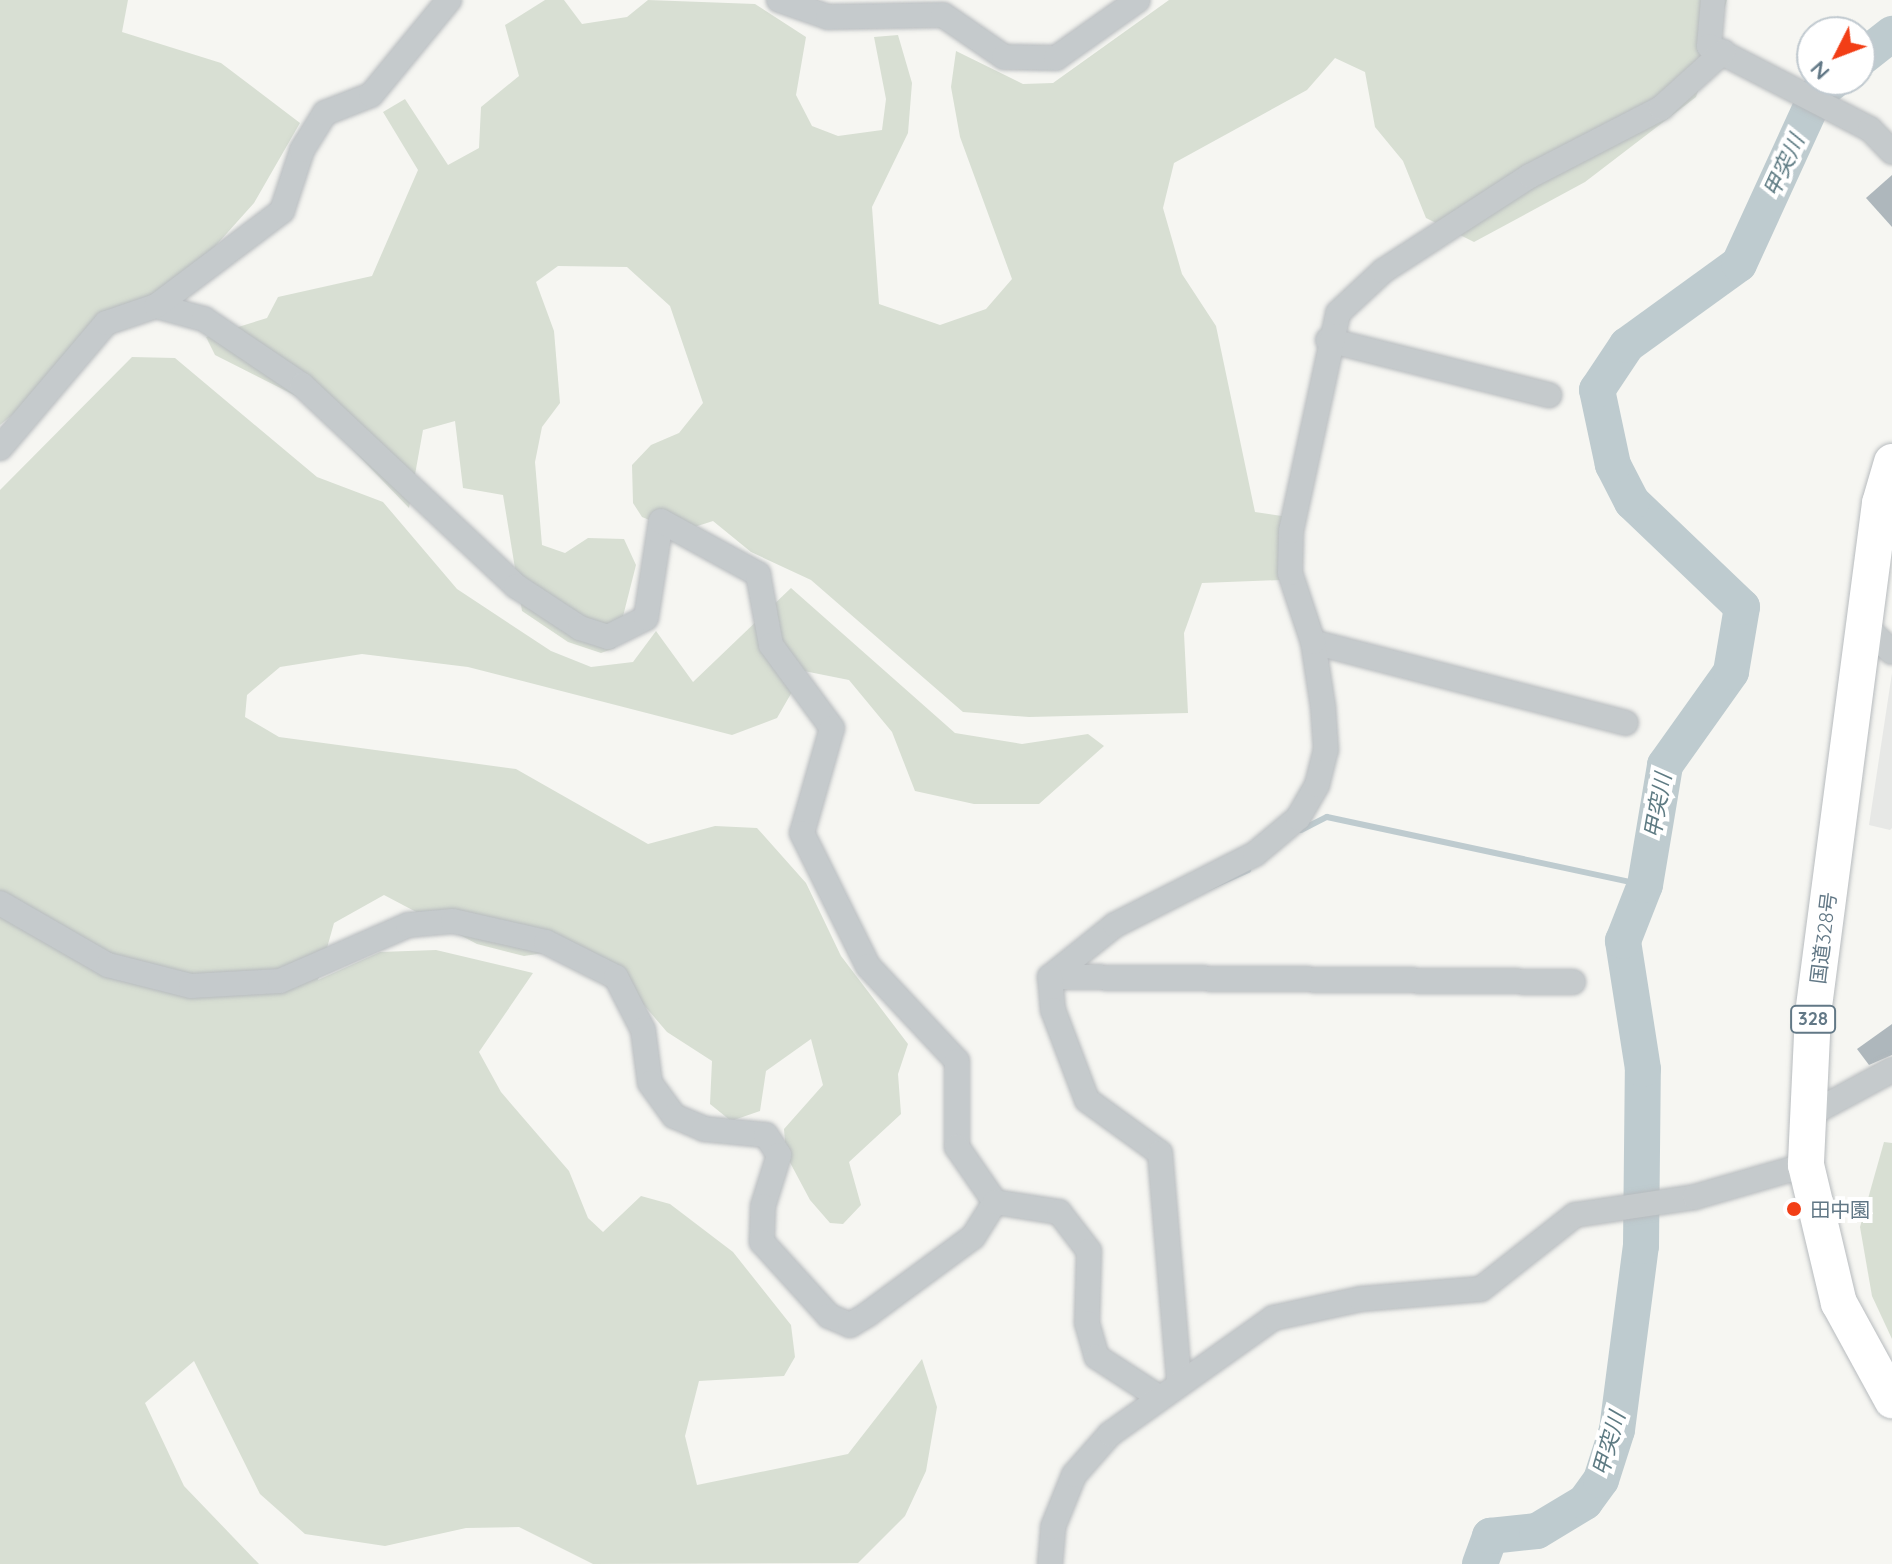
<!DOCTYPE html>
<html>
<head>
<meta charset="utf-8">
<style>
  body { margin:0 }
  #map { position:relative; width:1892px; height:1564px; overflow:hidden; background:#f6f6f2; font-family:Quicksand,"Noto Sans JP",sans-serif }
  div>[style] { position:absolute }
  .built>* { inset:0; background:#e7e8e6 }
  .green>* { inset:0; background:#d8dfd3 }
  .stream>* { height:6px; margin:-3px; padding:0 3px; transform-origin:3px; border-radius:3px; background:#becbcf }
  .river>* { height:36px; margin:-18px; padding:0 18px; transform-origin:18px; border-radius:18px; background:#becbcf }
  .building>* { inset:0; background:#aeb7bc }
  .roads { filter:drop-shadow(0 0 2px #b7bbbe) drop-shadow(0 0 2px #b7bbbe) }
  .minor>* { height:24px; margin:-12px; padding:0 12px; transform-origin:12px; border-radius:12px; background:#c5cacc }
  .highway>* { height:36px; margin:-18px; padding:0 18px; transform-origin:18px; border-radius:18px; background:#fff }
  .dots>* { width:22px; height:22px; translate:-50% -50%; box-sizing:border-box; border:4px solid #fff; border-radius:50% }
  span { translate:-50% -50%; white-space:nowrap; text-align:center; line-height:1.15; -webkit-text-stroke:8px #fff; paint-order:stroke }
  .shield-label span { padding:2px 6px; background:#fff; border:2px solid; border-radius:6px; -webkit-text-stroke-width:0 }
  .shield-label { font-size:18px; color:#627886; font-weight:700 }
  .street-label { font-size:20px; color:#627886 }
  .poi-label { font-size:20px; color:#627886 }
  .left { translate:0 -50%; text-align:left }
  .water-label { font-size:22px; color:#5e7b83; font-style:italic }
  .north { position:absolute; left:1796px; top:16px; width:80px; height:80px; box-sizing:border-box; background:#fff; border:2px solid #c0c9cf; border-radius:50%; rotate:228deg; font-size:22px; font-weight:700; line-height:32px; text-align:center; color:#627886 }
  .north::after { content:''; display:block; margin:auto; width:28px; height:36px; background:#f23e16; clip-path:polygon(50% 0,100% 100%,50% 72%,0 100%) }
</style>
</head>
<body>
<div id="map">
  <div class="built">
    <div style="clip-path:polygon(1892px 673px,1892px 828px,1890px 830px,1869px 825px)"></div>
  </div>
  <div class="green">
    <div style="clip-path:polygon(0 0,128px 0,122px 32px,221px 63px,300px 123px,254px 203px,211px 251px,0 425px)"></div>
    <div style="clip-path:polygon(545px 0,564px 0,582px 24px,627px 17px,648px 0,755px 4px,806px 37px,796px 95px,812px 126px,838px 136px,882px 130px,886px 99px,874px 37px,898px 35px,912px 83px,908px 133px,872px 207px,879px 304px,940px 325px,986px 309px,1012px 279px,960px 137px,951px 87px,956px 51px,1023px 84px,1053px 83px,1169px 0,1727px 0,1696px 97px,1585px 182px,1474px 242px,1426px 218px,1403px 161px,1375px 127px,1365px 72px,1335px 58px,1307px 90px,1174px 163px,1163px 208px,1182px 274px,1216px 326px,1255px 512px,1282px 516px,1280px 580px,1202px 583px,1184px 633px,1188px 713px,1029px 717px,963px 712px,811px 580px,751px 552px,713px 521px,679px 532px,642px 517px,633px 503px,632px 465px,651px 445px,679px 433px,703px 403px,670px 306px,627px 267px,558px 266px,536px 282px,554px 331px,560px 403px,542px 427px,535px 462px,542px 545px,565px 553px,588px 538px,624px 539px,636px 565px,615px 648px,601px 653px,568px 642px,522px 611px,503px 495px,463px 488px,455px 421px,423px 430px,409px 508px,306px 401px,215px 355px,206px 337px,267px 318px,278px 297px,372px 276px,418px 170px,383px 112px,405px 99px,448px 165px,479px 148px,481px 107px,519px 76px,505px 25px)"></div>
    <div style="clip-path:polygon(132px 357px,175px 358px,317px 477px,383px 502px,457px 589px,551px 651px,591px 667px,633px 662px,656px 631px,693px 682px,791px 588px,955px 733px,1022px 744px,1088px 734px,1104px 746px,1039px 804px,974px 804px,915px 791px,892px 732px,849px 680px,804px 671px,777px 718px,732px 735px,468px 667px,362px 654px,280px 667px,247px 695px,245px 717px,279px 737px,516px 769px,648px 844px,715px 826px,757px 828px,806px 883px,841px 956px,908px 1044px,898px 1074px,901px 1114px,849px 1162px,861px 1205px,843px 1224px,830px 1223px,810px 1200px,786px 1155px,784px 1129px,823px 1085px,811px 1039px,766px 1071px,760px 1111px,731px 1121px,710px 1104px,712px 1061px,667px 1032px,625px 983px,570px 949px,524px 956px,477px 944px,384px 895px,334px 923px,318px 980px,380px 952px,436px 950px,533px 973px,479px 1052px,501px 1092px,569px 1171px,588px 1218px,603px 1232px,641px 1196px,670px 1204px,733px 1252px,791px 1325px,795px 1357px,784px 1376px,699px 1381px,685px 1436px,697px 1485px,848px 1454px,922px 1359px,937px 1407px,926px 1471px,905px 1516px,858px 1563px,593px 1564px,519px 1527px,466px 1528px,385px 1546px,305px 1534px,260px 1494px,194px 1361px,145px 1403px,184px 1486px,259px 1564px,0 1564px,0 490px)"></div>
    <div style="clip-path:polygon(1884px 1142px,1892px 1143px,1892px 1339px,1872px 1296px,1860px 1227px)"></div>
  </div>
  <div class="stream">
    <div style="left:1301px;top:830px;width:29px;rotate:-27deg"></div>
    <div style="left:1327px;top:817px;width:325px;rotate:12.1deg"></div>
    <div style="left:1208px;top:888px;width:44px;rotate:-24.2deg"></div>
  </div>
  <div class="river">
    <div style="left:1860px;top:59px;width:41px;rotate:-38deg"></div>
    <div style="left:1480px;top:1564px;width:30px;rotate:-70deg"></div>
    <div style="left:1490px;top:1536px;width:47px;rotate:-6.1deg"></div>
    <div style="left:1537px;top:1531px;width:56px;rotate:-31.1deg"></div>
    <div style="left:1585px;top:1502px;width:27px;rotate:-54deg"></div>
    <div style="left:1601px;top:1480px;width:52px;rotate:-72.3deg"></div>
    <div style="left:1617px;top:1430px;width:186px;rotate:-82.6deg"></div>
    <div style="left:1641px;top:1246px;width:177px;rotate:-89.4deg"></div>
    <div style="left:1643px;top:1069px;width:130px;rotate:-98.9deg"></div>
    <div style="left:1623px;top:941px;width:60px;rotate:-68.6deg"></div>
    <div style="left:1645px;top:885px;width:122px;rotate:-80.5deg"></div>
    <div style="left:1665px;top:765px;width:114px;rotate:-54.6deg"></div>
    <div style="left:1731px;top:672px;width:66px;rotate:-80.4deg"></div>
    <div style="left:1742px;top:607px;width:152px;rotate:-136.3deg"></div>
    <div style="left:1632px;top:502px;width:42px;rotate:-117.2deg"></div>
    <div style="left:1613px;top:465px;width:77px;rotate:-102deg"></div>
    <div style="left:1597px;top:390px;width:54px;rotate:-56.3deg"></div>
    <div style="left:1627px;top:345px;width:138px;rotate:-35.9deg"></div>
    <div style="left:1739px;top:264px;width:187px;rotate:-65.4deg"></div>
    <div style="left:1817px;top:94px;width:23px;rotate:-38deg"></div>
  </div>
  <div class="building">
    <div style="clip-path:polygon(1892px 175px,1892px 227px,1866px 198px)"></div>
    <div style="clip-path:polygon(1892px 1024px,1892px 1055px,1869px 1065px,1857px 1049px)"></div>
  </div>
  <div class="roads">
    <div class="minor">
      <div style="left:779px;top:0;width:52px;rotate:19.1deg"></div>
      <div style="left:828px;top:17px;width:115px;rotate:-1deg"></div>
      <div style="left:943px;top:15px;width:74px;rotate:34.5deg"></div>
      <div style="left:1004px;top:57px;width:52px;rotate:1.1deg"></div>
      <div style="left:1056px;top:58px;width:100px;rotate:-35.3deg"></div>
      <div style="left:1713px;top:0;width:46px;rotate:95deg"></div>
      <div style="left:1709px;top:46px;width:181px;rotate:27.3deg"></div>
      <div style="left:1870px;top:129px;width:32px;rotate:46deg"></div>
      <div style="left:156px;top:306px;width:50px;rotate:15.2deg"></div>
      <div style="left:204px;top:319px;width:118px;rotate:34deg"></div>
      <div style="left:302px;top:385px;width:294px;rotate:43.2deg"></div>
      <div style="left:516px;top:586px;width:77px;rotate:33.3deg"></div>
      <div style="left:580px;top:628px;width:29px;rotate:18deg"></div>
      <div style="left:608px;top:637px;width:42px;rotate:-26.6deg"></div>
      <div style="left:646px;top:618px;width:98px;rotate:-81.2deg"></div>
      <div style="left:661px;top:521px;width:111px;rotate:28.7deg"></div>
      <div style="left:758px;top:574px;width:72px;rotate:79.6deg"></div>
      <div style="left:771px;top:645px;width:103px;rotate:53.7deg"></div>
      <div style="left:832px;top:728px;width:109px;rotate:105.9deg"></div>
      <div style="left:802px;top:833px;width:148px;rotate:63.6deg"></div>
      <div style="left:868px;top:966px;width:130px;rotate:46.9deg"></div>
      <div style="left:957px;top:1061px;width:86px;rotate:90deg"></div>
      <div style="left:957px;top:1147px;width:67px;rotate:55.4deg"></div>
      <div style="left:1328px;top:340px;width:228px;rotate:14deg"></div>
      <div style="left:0;top:448px;width:164px;rotate:-49.7deg"></div>
      <div style="left:106px;top:323px;width:53px;rotate:-18.8deg"></div>
      <div style="left:156px;top:306px;width:158px;rotate:-37deg"></div>
      <div style="left:282px;top:211px;width:64px;rotate:-71.8deg"></div>
      <div style="left:302px;top:150px;width:44px;rotate:-58.1deg"></div>
      <div style="left:325px;top:113px;width:49px;rotate:-21.4deg"></div>
      <div style="left:371px;top:95px;width:123px;rotate:-50.6deg"></div>
      <div style="left:1863px;top:624px;width:40px;rotate:44deg"></div>
      <div style="left:1313px;top:642px;width:323px;rotate:14.5deg"></div>
      <div style="left:0;top:903px;width:125px;rotate:29.9deg"></div>
      <div style="left:108px;top:965px;width:86px;rotate:14.2deg"></div>
      <div style="left:191px;top:986px;width:89px;rotate:-3.2deg"></div>
      <div style="left:280px;top:981px;width:140px;rotate:-23.6deg"></div>
      <div style="left:408px;top:925px;width:45px;rotate:-5.1deg"></div>
      <div style="left:453px;top:921px;width:95px;rotate:12.7deg"></div>
      <div style="left:546px;top:942px;width:78px;rotate:26.6deg"></div>
      <div style="left:616px;top:977px;width:59px;rotate:63deg"></div>
      <div style="left:643px;top:1030px;width:53px;rotate:82.5deg"></div>
      <div style="left:650px;top:1083px;width:41px;rotate:54deg"></div>
      <div style="left:674px;top:1116px;width:33px;rotate:23deg"></div>
      <div style="left:704px;top:1129px;width:62px;rotate:5.5deg"></div>
      <div style="left:766px;top:1135px;width:24px;rotate:57deg"></div>
      <div style="left:779px;top:1155px;width:53px;rotate:107.4deg"></div>
      <div style="left:763px;top:1206px;width:36px;rotate:92deg"></div>
      <div style="left:762px;top:1242px;width:100px;rotate:47.8deg"></div>
      <div style="left:829px;top:1316px;width:23px;rotate:23deg"></div>
      <div style="left:850px;top:1325px;width:21px;rotate:-31deg"></div>
      <div style="left:868px;top:1314px;width:130px;rotate:-36.3deg"></div>
      <div style="left:973px;top:1237px;width:41px;rotate:-57.8deg"></div>
      <div style="left:995px;top:1202px;width:65px;rotate:8.9deg"></div>
      <div style="left:1059px;top:1212px;width:49px;rotate:52.4deg"></div>
      <div style="left:1089px;top:1251px;width:72px;rotate:91.6deg"></div>
      <div style="left:1087px;top:1323px;width:35px;rotate:74deg"></div>
      <div style="left:1097px;top:1357px;width:72px;rotate:33deg"></div>
      <div style="left:1050px;top:977px;width:83px;rotate:-38.7deg"></div>
      <div style="left:1115px;top:925px;width:157px;rotate:-26.9deg"></div>
      <div style="left:1255px;top:854px;width:56px;rotate:-39.9deg"></div>
      <div style="left:1298px;top:818px;width:38px;rotate:-60deg"></div>
      <div style="left:1317px;top:785px;width:36px;rotate:-76deg"></div>
      <div style="left:1326px;top:750px;width:43px;rotate:-94deg"></div>
      <div style="left:1323px;top:707px;width:66px;rotate:-98.7deg"></div>
      <div style="left:1313px;top:642px;width:73px;rotate:-108.4deg"></div>
      <div style="left:1290px;top:573px;width:42px;rotate:-88.6deg"></div>
      <div style="left:1291px;top:531px;width:223px;rotate:-77.8deg"></div>
      <div style="left:1338px;top:313px;width:62px;rotate:-43deg"></div>
      <div style="left:1383px;top:271px;width:175px;rotate:-32.9deg"></div>
      <div style="left:1530px;top:176px;width:148px;rotate:-27.4deg"></div>
      <div style="left:1661px;top:108px;width:84px;rotate:-42.1deg"></div>
      <div style="left:1050px;top:977px;width:523px;rotate:0.55deg"></div>
      <div style="left:1050px;top:977px;width:33px;rotate:85deg"></div>
      <div style="left:1053px;top:1010px;width:96px;rotate:69.3deg"></div>
      <div style="left:1087px;top:1100px;width:90px;rotate:36deg"></div>
      <div style="left:1160px;top:1153px;width:229px;rotate:85.2deg"></div>
      <div style="left:1807px;top:1116px;width:97px;rotate:-28.4deg"></div>
      <div style="left:1050px;top:1564px;width:37px;rotate:-85deg"></div>
      <div style="left:1053px;top:1527px;width:56px;rotate:-68deg"></div>
      <div style="left:1074px;top:1475px;width:55px;rotate:-48.7deg"></div>
      <div style="left:1110px;top:1434px;width:200px;rotate:-35.4deg"></div>
      <div style="left:1273px;top:1318px;width:90px;rotate:-12.2deg"></div>
      <div style="left:1361px;top:1299px;width:120px;rotate:-4.8deg"></div>
      <div style="left:1481px;top:1289px;width:120px;rotate:-38.2deg"></div>
      <div style="left:1575px;top:1215px;width:121px;rotate:-8.5deg"></div>
      <div style="left:1695px;top:1197px;width:116px;rotate:-16.1deg"></div>
    </div>
    <div class="highway">
      <div style="left:1892px;top:462px;width:43px;rotate:106.3deg"></div>
      <div style="left:1880px;top:503px;width:515px;rotate:97.47deg"></div>
      <div style="left:1813px;top:1014px;width:151px;rotate:92.7deg"></div>
      <div style="left:1806px;top:1165px;width:142px;rotate:76.6deg"></div>
      <div style="left:1839px;top:1303px;width:111px;rotate:61.3deg"></div>
    </div>
  </div>
  <div class="dots">
    <div style="left:1794px;top:1209px;background:#f23e16"></div>
  </div>
  <div class="shield-label">
    <span style="left:1813px;top:1019px">328</span>
  </div>
  <div class="street-label">
    <span style="left:1823px;top:938px;rotate:-83deg">国道328号</span>
  </div>
  <div class="poi-label">
    <span class="left" style="left:1810px;top:1209px">田中園</span>
  </div>
  <div class="water-label">
    <span style="left:1784px;top:166px;rotate:-65deg">甲突川</span>
    <span style="left:1658px;top:806px;rotate:-80deg">甲突川</span>
    <span style="left:1609px;top:1444px;rotate:-74deg">甲突川</span>
  </div>
  <div class="north">N</div>
</div>
</body>
</html>
